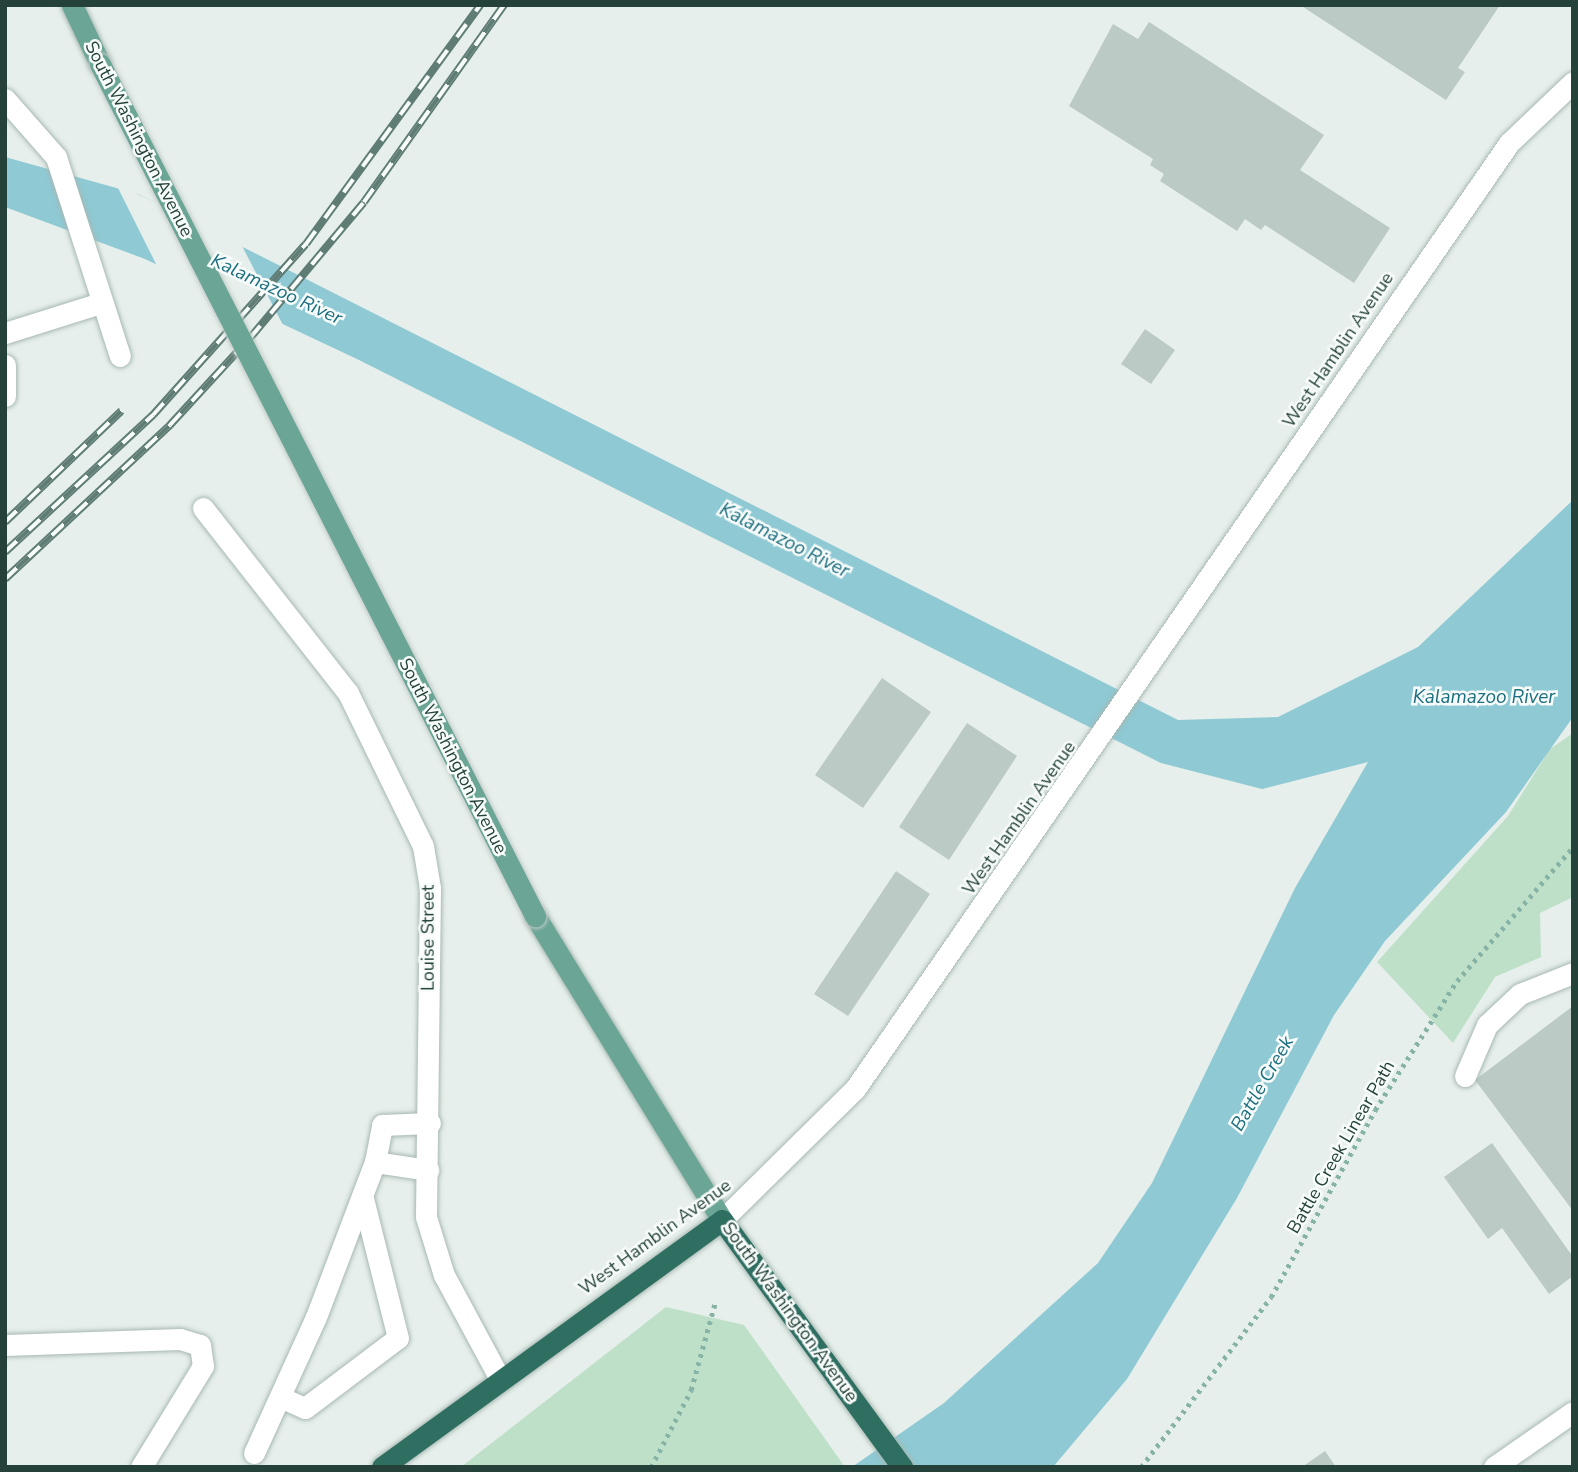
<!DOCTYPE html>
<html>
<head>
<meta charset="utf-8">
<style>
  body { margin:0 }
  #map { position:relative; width:1578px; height:1472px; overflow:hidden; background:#e6efeb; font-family:"Nunito Sans",sans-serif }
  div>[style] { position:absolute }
  .green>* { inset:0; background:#bfe0c8 }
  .water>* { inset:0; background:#8ec9d4 }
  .pier>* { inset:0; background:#e6efeb }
  .building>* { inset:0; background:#bbcac4 }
  .path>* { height:4.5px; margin-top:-2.25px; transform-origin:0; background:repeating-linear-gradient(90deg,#86b3a5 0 3.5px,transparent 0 8.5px) }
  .roads { filter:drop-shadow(0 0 2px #a8b8b2) drop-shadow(0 0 2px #a8b8b2) }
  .minor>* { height:21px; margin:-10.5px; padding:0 10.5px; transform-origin:10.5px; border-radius:10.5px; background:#fff }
  .major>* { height:21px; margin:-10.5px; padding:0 10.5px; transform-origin:10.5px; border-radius:10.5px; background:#6aa596 }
  .highway>* { height:21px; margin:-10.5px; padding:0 10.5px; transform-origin:10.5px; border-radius:10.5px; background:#2f6f62 }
  .rail>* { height:8px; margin-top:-4px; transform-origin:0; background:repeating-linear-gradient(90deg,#f7fbf9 0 16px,#5f7d75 0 32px); box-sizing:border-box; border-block:2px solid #5f7d75 }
  .bridges { filter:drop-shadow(0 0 2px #c2cac8) drop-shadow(0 0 2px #c2cac8) }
  .major-bridge>* { height:21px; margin:-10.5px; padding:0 10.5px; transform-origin:10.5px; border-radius:10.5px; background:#6aa596 }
  span { translate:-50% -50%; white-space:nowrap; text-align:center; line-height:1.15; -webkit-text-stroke:5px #f7fbf9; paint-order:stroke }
  .street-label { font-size:18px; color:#24423a }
  .water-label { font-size:19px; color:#1c6f80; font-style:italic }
  .frame { position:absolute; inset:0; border:7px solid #24423a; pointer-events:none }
</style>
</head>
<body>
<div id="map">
  <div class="green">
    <div style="clip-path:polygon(1573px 733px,1573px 897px,1540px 913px,1541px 957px,1495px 977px,1453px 1043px,1377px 962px,1508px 816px,1550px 749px)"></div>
    <div style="clip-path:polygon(666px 1307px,744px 1325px,845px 1467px,461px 1467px)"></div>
  </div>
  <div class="water">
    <div style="clip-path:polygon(5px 157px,138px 194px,1178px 720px,1278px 717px,1418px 647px,1573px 500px,1573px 717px,1506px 812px,1385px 941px,1334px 1015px,1237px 1198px,1127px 1379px,1053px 1467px,852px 1467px,944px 1403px,1098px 1263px,1152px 1183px,1295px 888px,1368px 762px,1262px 789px,1161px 763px,359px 360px,145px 259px,5px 207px)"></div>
  </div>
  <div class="pier">
    <div style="clip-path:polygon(116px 184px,240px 242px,285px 329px,159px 270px)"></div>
  </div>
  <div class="building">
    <div style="clip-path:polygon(1300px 5px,1500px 5px,1458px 68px,1465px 72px,1446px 100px)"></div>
    <div style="clip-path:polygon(1149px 22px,1324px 135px,1300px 170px,1390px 228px,1354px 283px,1265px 225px,1261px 230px,1245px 219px,1237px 231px,1160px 181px,1164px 174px,1150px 165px,1153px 159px,1069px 106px,1113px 24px,1138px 39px)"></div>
    <div style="clip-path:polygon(1145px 329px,1175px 350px,1151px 384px,1121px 364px)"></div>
    <div style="clip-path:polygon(882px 678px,931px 712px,863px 808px,815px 775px)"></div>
    <div style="clip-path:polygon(967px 723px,1017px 756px,949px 860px,899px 827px)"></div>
    <div style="clip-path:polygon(896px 871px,930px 894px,848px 1016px,814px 994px)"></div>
    <div style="clip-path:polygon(1573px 1006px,1573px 1211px,1475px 1080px)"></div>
    <div style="clip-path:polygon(1492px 1143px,1573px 1257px,1573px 1276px,1549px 1294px,1502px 1228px,1488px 1239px,1444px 1177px)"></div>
    <div style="clip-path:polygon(1325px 1451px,1336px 1467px,1302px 1467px)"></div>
  </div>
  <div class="path">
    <div style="left:651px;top:1467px;width:87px;rotate:-62.5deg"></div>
    <div style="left:691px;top:1390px;width:90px;rotate:-74.6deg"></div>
    <div style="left:1141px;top:1467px;width:214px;rotate:-52.6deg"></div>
    <div style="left:1271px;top:1297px;width:214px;rotate:-60.9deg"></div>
    <div style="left:1375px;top:1110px;width:153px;rotate:-57.6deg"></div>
    <div style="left:1457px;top:981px;width:177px;rotate:-49.1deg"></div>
  </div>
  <div class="roads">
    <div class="minor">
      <div style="left:5px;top:99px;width:77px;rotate:48.7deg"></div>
      <div style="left:56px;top:157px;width:209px;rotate:72.2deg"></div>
      <div style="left:5px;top:333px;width:100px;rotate:-17.5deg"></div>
      <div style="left:5px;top:365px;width:31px;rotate:90deg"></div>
      <div style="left:203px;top:508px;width:235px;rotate:51.9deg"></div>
      <div style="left:348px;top:693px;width:170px;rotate:63.9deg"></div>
      <div style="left:423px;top:846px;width:43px;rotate:80.5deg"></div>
      <div style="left:430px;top:888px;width:329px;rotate:90.7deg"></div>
      <div style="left:426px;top:1217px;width:61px;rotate:72.8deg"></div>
      <div style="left:444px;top:1275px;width:116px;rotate:61.7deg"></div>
      <div style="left:1465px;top:1076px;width:56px;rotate:-66.7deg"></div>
      <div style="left:1487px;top:1025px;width:45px;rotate:-43.2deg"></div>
      <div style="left:1520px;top:994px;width:57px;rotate:-21.6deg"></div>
      <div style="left:375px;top:1162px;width:54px;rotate:8.6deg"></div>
      <div style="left:722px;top:1220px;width:187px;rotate:-44.6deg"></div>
      <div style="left:855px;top:1089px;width:1150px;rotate:-55.34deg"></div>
      <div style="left:1509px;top:143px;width:88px;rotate:-43.6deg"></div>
      <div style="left:5px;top:1345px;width:175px;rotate:-2deg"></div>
      <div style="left:180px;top:1339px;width:21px;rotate:17deg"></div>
      <div style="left:200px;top:1345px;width:21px;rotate:82deg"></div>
      <div style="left:203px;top:1366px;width:119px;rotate:121.5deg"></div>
      <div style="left:280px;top:1397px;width:27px;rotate:24deg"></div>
      <div style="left:305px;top:1408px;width:116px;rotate:-37deg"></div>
      <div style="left:398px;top:1338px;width:147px;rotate:-104.1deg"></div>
      <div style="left:254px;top:1453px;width:149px;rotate:-65.5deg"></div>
      <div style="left:316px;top:1317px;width:166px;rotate:-69.2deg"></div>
      <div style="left:375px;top:1162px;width:38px;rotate:-79deg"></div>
      <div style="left:382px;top:1125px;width:48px;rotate:-2.4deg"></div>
      <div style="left:1494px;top:1467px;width:96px;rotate:-34.8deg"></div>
    </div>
    <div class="major">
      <div style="left:72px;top:5px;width:65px;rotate:64.6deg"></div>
      <div style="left:535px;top:916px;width:357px;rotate:58.4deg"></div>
    </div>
    <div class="highway">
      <div style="left:382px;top:1467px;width:420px;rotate:-36deg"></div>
      <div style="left:722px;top:1220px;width:306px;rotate:53.9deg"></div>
    </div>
  </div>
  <div class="rail">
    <div style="left:5px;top:522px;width:161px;rotate:-43.7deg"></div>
    <div style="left:5px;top:552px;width:202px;rotate:-42.8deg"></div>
    <div style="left:153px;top:415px;width:229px;rotate:-48.2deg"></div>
    <div style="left:306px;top:244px;width:296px;rotate:-53.9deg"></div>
    <div style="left:5px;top:579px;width:226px;rotate:-43deg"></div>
    <div style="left:170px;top:425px;width:118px;rotate:-47.4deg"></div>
    <div style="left:250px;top:338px;width:177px;rotate:-50deg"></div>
    <div style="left:364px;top:202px;width:242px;rotate:-54.6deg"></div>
  </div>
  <div class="bridges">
    <div class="major-bridge">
      <div style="left:100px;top:64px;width:957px;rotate:62.95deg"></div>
    </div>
  </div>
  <div class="street-label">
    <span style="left:139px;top:139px;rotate:63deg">South Washington Avenue</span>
    <span style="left:1338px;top:350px;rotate:-56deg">West Hamblin Avenue</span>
    <span style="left:453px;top:756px;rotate:63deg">South Washington Avenue</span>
    <span style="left:1019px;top:818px;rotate:-55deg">West Hamblin Avenue</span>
    <span style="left:428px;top:938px;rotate:-90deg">Louise Street</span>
    <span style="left:1341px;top:1147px;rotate:-60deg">Battle Creek Linear Path</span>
    <span style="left:655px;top:1237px;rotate:-36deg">West Hamblin Avenue</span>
    <span style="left:790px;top:1312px;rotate:54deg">South Washington Avenue</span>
  </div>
  <div class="water-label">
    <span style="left:276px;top:290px;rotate:25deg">Kalamazoo River</span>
    <span style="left:784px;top:541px;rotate:27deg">Kalamazoo River</span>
    <span style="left:1484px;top:698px">Kalamazoo River</span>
    <span style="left:1263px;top:1084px;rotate:-60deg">Battle Creek</span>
  </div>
  <div class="frame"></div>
</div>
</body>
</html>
